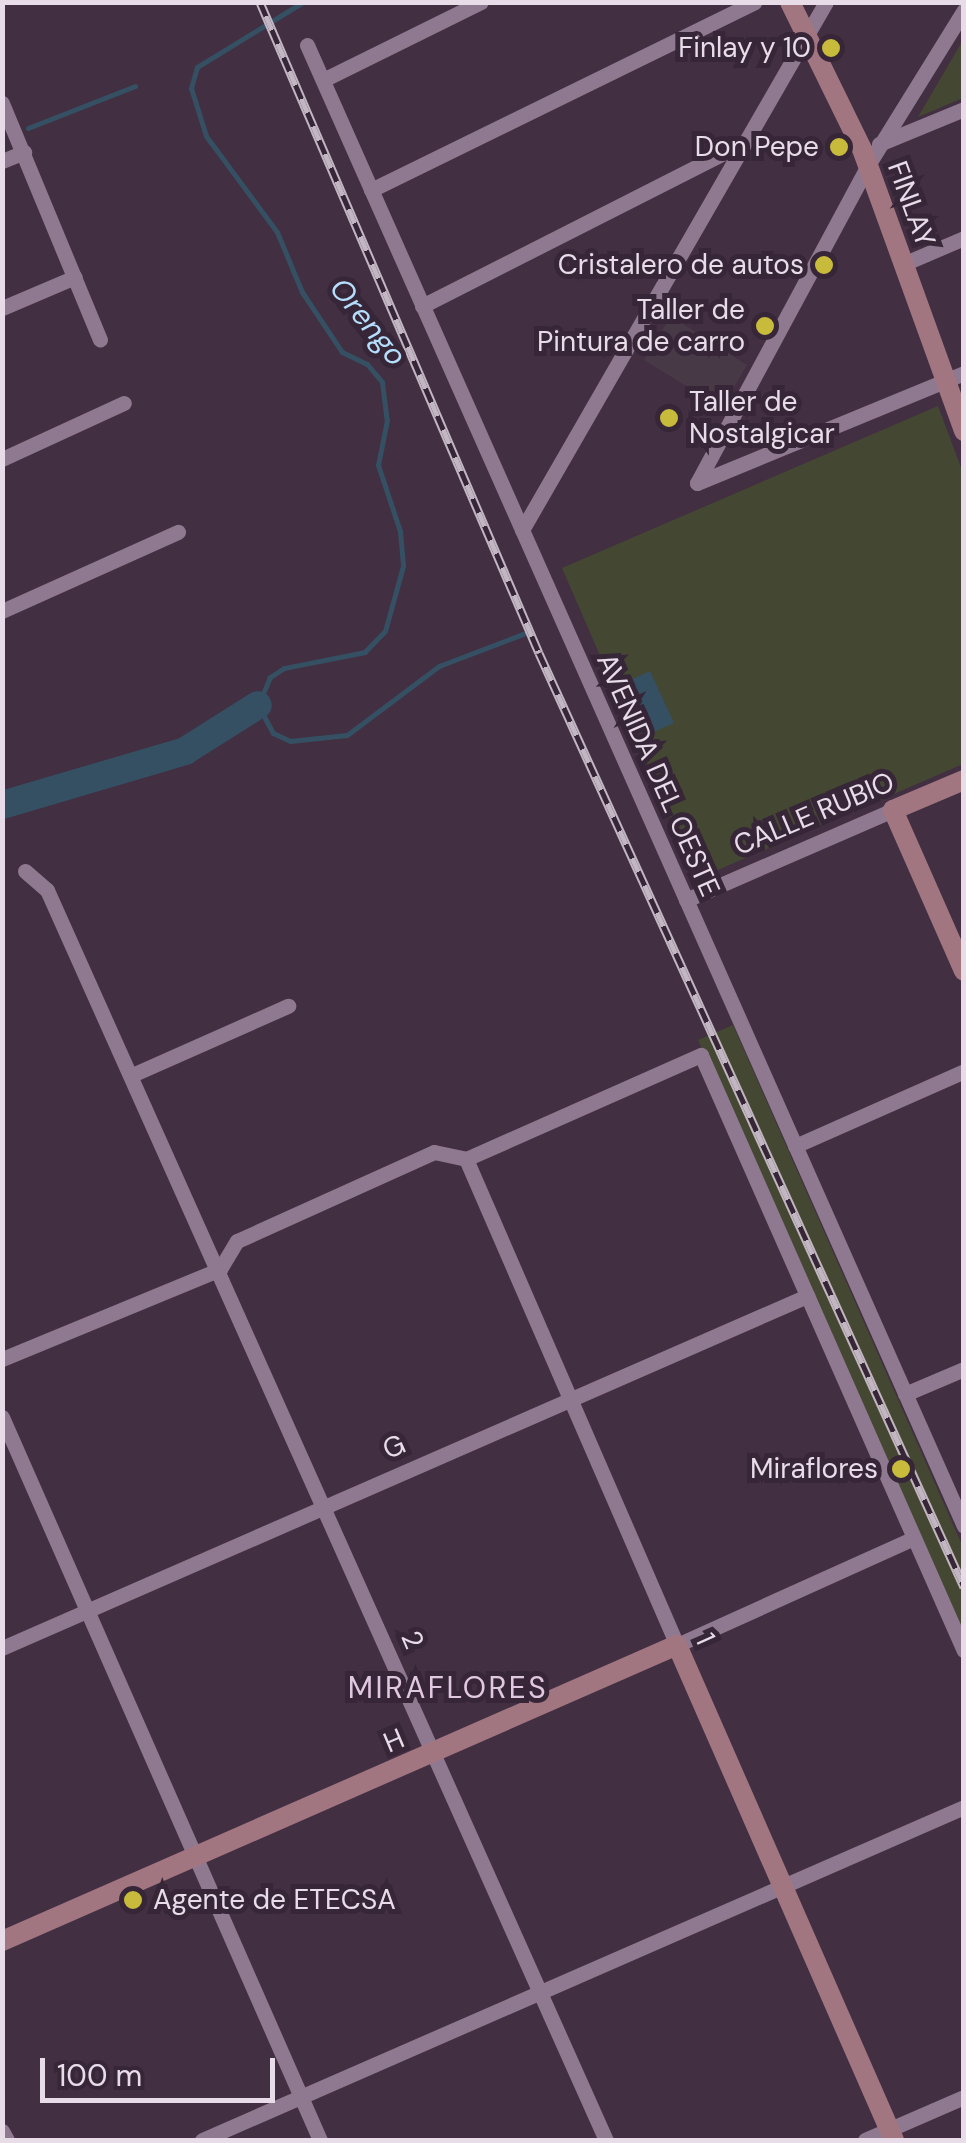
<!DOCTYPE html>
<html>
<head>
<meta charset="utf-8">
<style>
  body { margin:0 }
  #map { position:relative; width:966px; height:2143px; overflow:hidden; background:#422f42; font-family:"DM Sans",sans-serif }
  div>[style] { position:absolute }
  .industrial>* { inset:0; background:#483946 }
  .green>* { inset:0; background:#444832 }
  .water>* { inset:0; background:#355063 }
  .stream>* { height:5px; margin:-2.5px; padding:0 2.5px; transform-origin:2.5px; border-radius:2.5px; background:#355063 }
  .river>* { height:28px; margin:-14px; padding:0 14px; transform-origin:14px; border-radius:14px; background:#355063 }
  .street>* { height:15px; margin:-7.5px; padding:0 7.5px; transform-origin:7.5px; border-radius:7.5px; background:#8f7990 }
  .secondary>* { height:20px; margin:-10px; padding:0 10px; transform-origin:10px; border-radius:10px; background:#a27680 }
  .rail>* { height:9px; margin-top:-4.5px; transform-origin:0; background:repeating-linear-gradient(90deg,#372538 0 15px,#c3b6c3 0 30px); box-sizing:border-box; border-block:2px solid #c3b6c3 }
  .dots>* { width:28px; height:28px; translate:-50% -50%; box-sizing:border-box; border:5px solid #372538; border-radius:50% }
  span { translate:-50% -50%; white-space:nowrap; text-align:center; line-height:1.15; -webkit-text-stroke:10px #372538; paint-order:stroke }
  .poi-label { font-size:28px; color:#e8dce8 }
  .right { translate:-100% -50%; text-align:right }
  .left { translate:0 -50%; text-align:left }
  .street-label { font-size:28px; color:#e8dce8 }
  .water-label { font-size:30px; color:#b5defc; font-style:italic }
  .neighbourhood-label { font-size:30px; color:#e0c8e0; letter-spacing:2.5px }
  .frame { position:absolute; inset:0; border:5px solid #e8dce8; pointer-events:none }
  .scale { position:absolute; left:40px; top:2058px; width:235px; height:45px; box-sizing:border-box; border:5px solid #e8dce8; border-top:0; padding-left:12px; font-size:30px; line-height:35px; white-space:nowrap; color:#e8dce8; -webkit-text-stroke:8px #372538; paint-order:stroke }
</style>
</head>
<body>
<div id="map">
  <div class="industrial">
    <div style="clip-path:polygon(671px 316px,747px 365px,722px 408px,644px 360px)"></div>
  </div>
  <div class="green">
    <div style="clip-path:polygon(963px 40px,963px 98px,918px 117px)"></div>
    <div style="clip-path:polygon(938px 406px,963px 473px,963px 764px,697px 879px,562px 568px)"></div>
    <div style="clip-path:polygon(733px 1025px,963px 1547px,963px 1633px,698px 1040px)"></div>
  </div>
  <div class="water">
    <div style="clip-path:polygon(650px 671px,674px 723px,647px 735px,624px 683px)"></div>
  </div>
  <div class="stream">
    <div style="left:303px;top:2px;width:124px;rotate:148.5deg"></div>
    <div style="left:197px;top:67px;width:22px;rotate:106deg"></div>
    <div style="left:191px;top:88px;width:50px;rotate:72.6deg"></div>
    <div style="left:206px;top:136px;width:119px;rotate:53.5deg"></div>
    <div style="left:277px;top:232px;width:65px;rotate:67.4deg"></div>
    <div style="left:302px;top:292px;width:72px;rotate:56.3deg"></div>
    <div style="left:342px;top:352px;width:28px;rotate:26deg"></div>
    <div style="left:367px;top:364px;width:23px;rotate:50deg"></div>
    <div style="left:382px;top:382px;width:38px;rotate:83deg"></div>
    <div style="left:387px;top:420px;width:46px;rotate:101.3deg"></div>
    <div style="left:378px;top:465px;width:70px;rotate:71.6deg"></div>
    <div style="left:400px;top:531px;width:35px;rotate:85deg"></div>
    <div style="left:403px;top:566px;width:67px;rotate:105.5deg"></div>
    <div style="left:385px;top:631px;width:29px;rotate:134deg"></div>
    <div style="left:365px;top:652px;width:83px;rotate:168.8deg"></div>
    <div style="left:284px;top:668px;width:17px;rotate:147deg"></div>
    <div style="left:270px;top:677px;width:30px;rotate:113deg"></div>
    <div style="left:258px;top:705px;width:32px;rotate:62deg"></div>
    <div style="left:273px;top:733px;width:19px;rotate:25deg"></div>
    <div style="left:290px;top:741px;width:57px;rotate:-6deg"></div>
    <div style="left:347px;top:735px;width:115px;rotate:-36.9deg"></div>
    <div style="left:439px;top:666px;width:90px;rotate:-20.9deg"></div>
    <div style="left:28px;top:128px;width:115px;rotate:-21.4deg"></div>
  </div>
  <div class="river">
    <div style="left:2px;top:805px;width:191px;rotate:-16.4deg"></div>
    <div style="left:185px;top:751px;width:86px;rotate:-32.2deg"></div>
  </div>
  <div class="street">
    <div style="left:307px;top:45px;width:1620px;rotate:66.08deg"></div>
    <div style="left:323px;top:80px;width:176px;rotate:-26.3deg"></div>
    <div style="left:2px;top:103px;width:256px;rotate:67.5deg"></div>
    <div style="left:879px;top:144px;width:92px;rotate:-22.4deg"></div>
    <div style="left:2px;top:161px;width:24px;rotate:-22deg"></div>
    <div style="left:371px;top:190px;width:427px;rotate:-26.1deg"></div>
    <div style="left:903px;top:264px;width:66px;rotate:-23.1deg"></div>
    <div style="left:422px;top:306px;width:358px;rotate:-26.9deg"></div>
    <div style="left:2px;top:308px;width:79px;rotate:-23deg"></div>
    <div style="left:2px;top:459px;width:134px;rotate:-24.7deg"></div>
    <div style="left:697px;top:483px;width:361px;rotate:-61.7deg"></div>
    <div style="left:868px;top:165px;width:182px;rotate:-58.2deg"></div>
    <div style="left:697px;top:483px;width:289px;rotate:-22.4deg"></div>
    <div style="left:522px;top:530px;width:609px;rotate:-60.07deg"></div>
    <div style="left:2px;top:611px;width:193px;rotate:-24.2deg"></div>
    <div style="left:25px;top:871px;width:29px;rotate:41deg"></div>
    <div style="left:47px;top:890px;width:1369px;rotate:65.91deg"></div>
    <div style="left:686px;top:900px;width:226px;rotate:-23.5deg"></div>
    <div style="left:132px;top:1075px;width:171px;rotate:-23.9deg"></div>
    <div style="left:795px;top:1146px;width:185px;rotate:-23.9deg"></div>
    <div style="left:466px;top:1159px;width:530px;rotate:66.53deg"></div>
    <div style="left:677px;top:1645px;width:260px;rotate:-24.3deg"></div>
    <div style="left:2px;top:1359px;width:236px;rotate:-22.4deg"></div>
    <div style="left:220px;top:1269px;width:33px;rotate:-59deg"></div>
    <div style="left:237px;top:1241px;width:216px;rotate:-24.3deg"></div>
    <div style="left:434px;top:1152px;width:33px;rotate:12deg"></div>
    <div style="left:466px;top:1159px;width:257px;rotate:-23.9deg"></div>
    <div style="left:701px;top:1055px;width:651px;rotate:66.19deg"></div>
    <div style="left:905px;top:1394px;width:64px;rotate:-23deg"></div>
    <div style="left:2px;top:1417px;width:790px;rotate:66.26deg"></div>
    <div style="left:2px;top:1648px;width:879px;rotate:-23.62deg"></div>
    <div style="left:2px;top:2131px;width:10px;rotate:61deg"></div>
    <div style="left:202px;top:2140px;width:832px;rotate:-23.61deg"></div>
    <div style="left:865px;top:2140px;width:108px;rotate:-23.5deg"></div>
  </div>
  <div class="secondary">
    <div style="left:790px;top:2px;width:164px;rotate:63.9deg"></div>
    <div style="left:862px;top:149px;width:300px;rotate:70.1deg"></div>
    <div style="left:964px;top:780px;width:77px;rotate:157.1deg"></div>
    <div style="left:893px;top:810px;width:176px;rotate:66.2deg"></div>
    <div style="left:2px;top:1941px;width:737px;rotate:-23.68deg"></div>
    <div style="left:677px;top:1645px;width:540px;rotate:66.33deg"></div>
  </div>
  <div class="rail">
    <div style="left:260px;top:2px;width:708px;rotate:66.8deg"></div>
    <div style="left:539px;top:653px;width:1026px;rotate:65.53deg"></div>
  </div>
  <div class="dots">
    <div style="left:831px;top:48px;background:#c8bb3b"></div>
    <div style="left:839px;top:147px;background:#c8bb3b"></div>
    <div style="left:824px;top:265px;background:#c8bb3b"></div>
    <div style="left:765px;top:326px;background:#c8bb3b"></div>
    <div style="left:669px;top:418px;background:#c8bb3b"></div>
    <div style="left:901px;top:1469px;background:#c8bb3b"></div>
    <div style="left:133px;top:1900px;background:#c8bb3b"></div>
  </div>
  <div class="poi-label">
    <span class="right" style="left:811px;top:48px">Finlay y 10</span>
    <span class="right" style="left:819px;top:147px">Don Pepe</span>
    <span class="right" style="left:804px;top:265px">Cristalero de autos</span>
    <span class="right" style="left:745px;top:326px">Taller de<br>Pintura de carro</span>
    <span class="left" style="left:689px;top:418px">Taller de<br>Nostalgicar</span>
    <span class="right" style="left:878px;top:1469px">Miraflores</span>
    <span class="left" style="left:153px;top:1900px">Agente de ETECSA</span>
  </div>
  <div class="street-label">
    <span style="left:911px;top:204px;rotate:70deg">FINLAY</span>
    <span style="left:658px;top:775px;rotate:66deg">AVENIDA DEL OESTE</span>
    <span style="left:814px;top:814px;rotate:-23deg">CALLE RUBIO</span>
    <span style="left:394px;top:1447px;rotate:-24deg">G</span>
    <span style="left:705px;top:1639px;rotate:66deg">1</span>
    <span style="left:412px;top:1640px;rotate:67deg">2</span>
    <span style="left:394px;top:1741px;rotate:-23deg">H</span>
  </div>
  <div class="water-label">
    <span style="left:368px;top:322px;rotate:51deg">Orengo</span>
  </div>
  <div class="neighbourhood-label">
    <span style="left:448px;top:1688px">MIRAFLORES</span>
  </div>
  <div class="frame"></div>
  <div class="scale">100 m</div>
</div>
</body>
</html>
